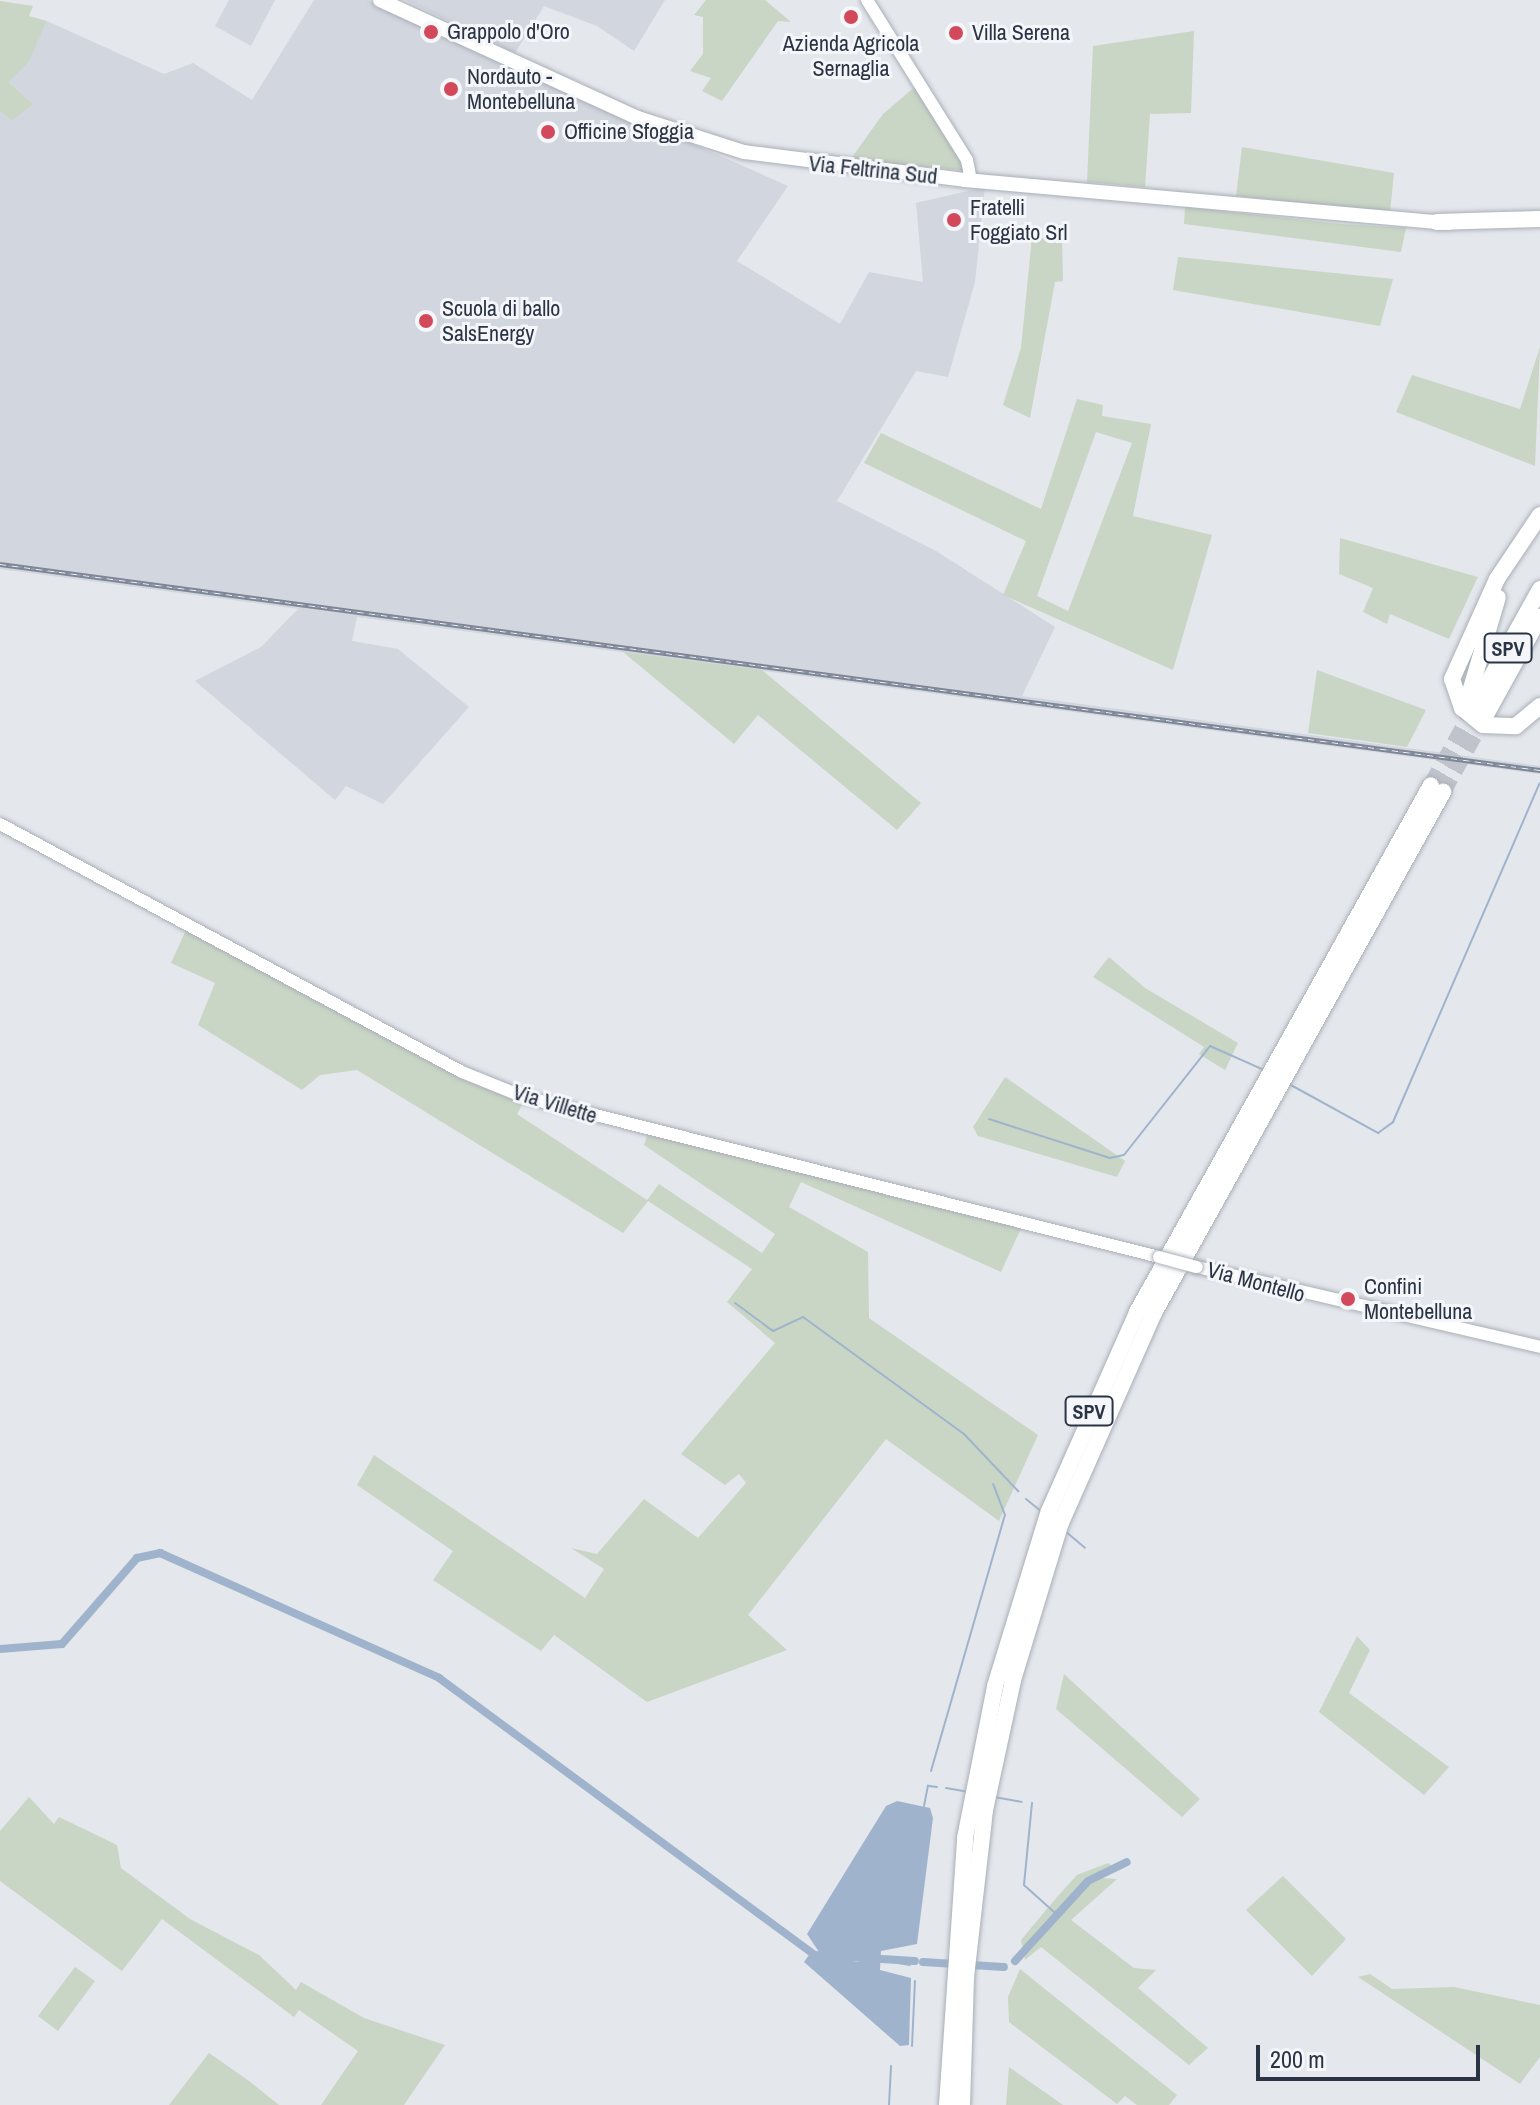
<!DOCTYPE html>
<html>
<head>
<meta charset="utf-8">
<style>
  body { margin:0 }
  #map { position:relative; width:1540px; height:2105px; overflow:hidden; background:#e4e7ec; font-family:"Archivo Narrow",sans-serif }
  div>[style] { position:absolute }
  .built>* { inset:0; background:#d2d6de }
  .green>* { inset:0; background:#c9d6c5 }
  .water>* { inset:0; background:#9fb4cc }
  .stream>* { height:2px; margin:-1px; padding:0 1px; transform-origin:1px; border-radius:1px; background:#9fb4cc }
  .canal>* { height:8px; margin:-4px; padding:0 4px; transform-origin:4px; border-radius:4px; background:#9fb4cc }
  .highway-tunnel>* { height:16px; margin-top:-8px; transform-origin:0; background:repeating-linear-gradient(90deg,#bfc3cb 0 16px,transparent 0 24px) }
  .roads { filter:drop-shadow(0 0 2px #a9aeb7) drop-shadow(0 0 2px #a9aeb7) }
  .secondary>* { height:12px; margin:-6px; padding:0 6px; transform-origin:6px; border-radius:6px; background:#fff }
  .primary>* { height:14px; margin:-7px; padding:0 7px; transform-origin:7px; border-radius:7px; background:#fff }
  .highway>* { height:16px; margin:-8px; padding:0 8px; transform-origin:8px; border-radius:8px; background:#fff }
  .rail>* { height:5px; margin-top:-2.5px; transform-origin:0; background:repeating-linear-gradient(90deg,#f4f6f9 0 6px,#7d8696 0 12px); box-sizing:border-box; border-block:2px solid #7d8696 }
  .bridges { filter:drop-shadow(0 0 2px #a9aeb7) drop-shadow(0 0 2px #a9aeb7) }
  .secondary-bridge>* { height:12px; margin:-6px; padding:0 6px; transform-origin:6px; border-radius:6px; background:#fff }
  .dots>* { width:22px; height:22px; translate:-50% -50%; box-sizing:border-box; border:4px solid #f4f6f9; border-radius:50% }
  span { translate:-50% -50%; white-space:nowrap; text-align:center; line-height:1.15; -webkit-text-stroke:6px #f4f6f9; paint-order:stroke }
  .shield-label span { padding:2px 6px; background:#f4f6f9; border:2px solid; border-radius:6px; -webkit-text-stroke-width:0 }
  .shield-label { font-size:20px; color:#2b3445; font-weight:700 }
  .poi-label { font-size:22px; color:#2b3445 }
  .left { translate:0 -50%; text-align:left }
  .street-label { font-size:22px; color:#2b3445 }
  .scale { position:absolute; left:1256px; top:2045px; width:224px; height:36px; box-sizing:border-box; border:4px solid #2b3445; border-top:0; padding-left:10px; font-size:24px; line-height:28px; white-space:nowrap; color:#2b3445; -webkit-text-stroke:6px #f4f6f9; paint-order:stroke }
</style>
</head>
<body>
<div id="map">
  <div class="built">
    <div style="clip-path:polygon(229px 0,275px 0,251px 46px,215px 26px)"></div>
    <div style="clip-path:polygon(314px 0,368px 0,788px 186px,737px 261px,840px 324px,869px 272px,923px 282px,916px 203px,985px 187px,975px 282px,948px 377px,916px 371px,837px 501px,936px 551px,1055px 627px,1022px 696px,1540px 766px,1540px 774px,357px 617px,352px 641px,398px 649px,469px 707px,383px 804px,346px 786px,335px 800px,195px 681px,261px 647px,298px 609px,0 569px,0 111px,12px 121px,32px 103px,9px 82px,27px 64px,47px 21px,164px 74px,193px 63px,252px 100px)"></div>
    <div style="clip-path:polygon(405px 0,665px 0,634px 51px,597px 26px,544px 6px,515px 53px)"></div>
  </div>
  <div class="green">
    <div style="clip-path:polygon(706px 0,765px 0,791px 22px,778px 21px,722px 101px,702px 91px,711px 78px,690px 71px,703px 54px,703px 17px,694px 15px)"></div>
    <div style="clip-path:polygon(0 1px,33px 6px,29px 16px,47px 21px,28px 63px,9px 82px,33px 104px,12px 121px,0 111px)"></div>
    <div style="clip-path:polygon(1194px 31px,1191px 113px,1150px 114px,1145px 187px,1087px 182px,1093px 46px)"></div>
    <div style="clip-path:polygon(917px 85px,972px 171px,850px 160px,883px 114px)"></div>
    <div style="clip-path:polygon(1242px 147px,1394px 173px,1390px 212px,1236px 196px)"></div>
    <div style="clip-path:polygon(1185px 207px,1341px 224px,1406px 228px,1401px 252px,1184px 224px)"></div>
    <div style="clip-path:polygon(1032px 237px,1062px 241px,1063px 281px,1055px 282px,1030px 418px,1003px 405px,1021px 348px)"></div>
    <div style="clip-path:polygon(1178px 257px,1393px 279px,1380px 326px,1173px 290px)"></div>
    <div style="clip-path:polygon(1540px 347px,1535px 466px,1396px 412px,1412px 375px,1520px 409px)"></div>
    <div style="clip-path:polygon(evenodd,1077px 399px,1103px 405px,1102px 416px,1151px 424px,1133px 516px,1212px 535px,1173px 670px,1003px 595px,1026px 541px,864px 463px,881px 433px,1041px 509px,1077px 399px,1096px 432px,1132px 443px,1068px 611px,1037px 596px,1096px 432px)"></div>
    <div style="clip-path:polygon(1340px 538px,1478px 577px,1449px 639px,1390px 614px,1387px 624px,1363px 612px,1373px 588px,1339px 574px)"></div>
    <div style="clip-path:polygon(623px 652px,762px 670px,921px 803px,897px 830px,758px 715px,734px 744px)"></div>
    <div style="clip-path:polygon(1317px 670px,1426px 710px,1407px 747px,1308px 733px)"></div>
    <div style="clip-path:polygon(186px 930px,525px 1100px,517px 1114px,647px 1200px,659px 1184px,762px 1253px,775px 1234px,644px 1145px,648px 1133px,1022px 1226px,1001px 1272px,801px 1182px,789px 1207px,868px 1252px,869px 1318px,1038px 1435px,999px 1521px,886px 1439px,748px 1615px,787px 1650px,647px 1702px,554px 1635px,541px 1651px,433px 1580px,453px 1551px,357px 1485px,374px 1455px,585px 1598px,604px 1569px,571px 1548px,597px 1554px,644px 1499px,698px 1538px,746px 1483px,739px 1474px,725px 1485px,681px 1454px,775px 1343px,727px 1302px,752px 1269px,648px 1201px,623px 1233px,357px 1070px,320px 1075px,302px 1090px,198px 1025px,215px 983px,171px 963px)"></div>
    <div style="clip-path:polygon(1109px 957px,1145px 988px,1238px 1043px,1225px 1070px,1199px 1054px,1204px 1047px,1093px 977px)"></div>
    <div style="clip-path:polygon(1005px 1077px,1125px 1161px,1117px 1177px,978px 1136px,973px 1127px)"></div>
    <div style="clip-path:polygon(1357px 1636px,1370px 1650px,1349px 1693px,1449px 1767px,1424px 1795px,1319px 1712px)"></div>
    <div style="clip-path:polygon(1064px 1674px,1200px 1799px,1182px 1817px,1056px 1709px)"></div>
    <div style="clip-path:polygon(29px 1797px,54px 1824px,59px 1817px,117px 1845px,121px 1868px,190px 1919px,259px 1955px,296px 1990px,301px 1982px,364px 2018px,445px 2045px,404px 2105px,321px 2105px,358px 2051px,299px 2010px,294px 2017px,162px 1919px,122px 1971px,0 1881px,0 1831px)"></div>
    <div style="clip-path:polygon(1108px 1863px,1117px 1869px,1101px 1878px,1117px 1879px,1071px 1920px,1134px 1968px,1156px 1970px,1138px 1988px,1208px 2048px,1189px 2065px,1041px 1947px,1025px 1960px,1021px 1940px,1057px 1897px,1077px 1875px)"></div>
    <div style="clip-path:polygon(1283px 1876px,1346px 1939px,1312px 1976px,1246px 1910px)"></div>
    <div style="clip-path:polygon(75px 1967px,95px 1981px,58px 2031px,38px 2016px)"></div>
    <div style="clip-path:polygon(1020px 1969px,1177px 2095px,1169px 2105px,1137px 2105px,1125px 2096px,1117px 2104px,1009px 2022px,1008px 1997px)"></div>
    <div style="clip-path:polygon(1370px 1974px,1392px 1989px,1454px 1987px,1540px 2005px,1540px 2057px,1520px 2084px,1358px 1977px)"></div>
    <div style="clip-path:polygon(209px 2053px,249px 2081px,279px 2105px,169px 2105px)"></div>
    <div style="clip-path:polygon(1009px 2067px,1063px 2105px,1006px 2105px)"></div>
  </div>
  <div class="water">
    <div style="clip-path:polygon(897px 1801px,930px 1808px,933px 1818px,917px 1944px,881px 1951px,880px 1970px,911px 1978px,909px 2045px,900px 2046px,804px 1962px,809px 1955px,859px 1962px,859px 1955px,819px 1952px,807px 1934px,886px 1806px)"></div>
  </div>
  <div class="stream">
    <div style="left:1289px;top:1084px;width:102px;rotate:28.8deg"></div>
    <div style="left:1378px;top:1133px;width:19px;rotate:-36deg"></div>
    <div style="left:1393px;top:1122px;width:369px;rotate:-66.6deg"></div>
    <div style="left:989px;top:1119px;width:127px;rotate:17.9deg"></div>
    <div style="left:1110px;top:1158px;width:14px;rotate:-12deg"></div>
    <div style="left:1124px;top:1155px;width:139px;rotate:-51.7deg"></div>
    <div style="left:1210px;top:1046px;width:57px;rotate:23.9deg"></div>
    <div style="left:735px;top:1303px;width:47px;rotate:36.4deg"></div>
    <div style="left:773px;top:1331px;width:33px;rotate:-25deg"></div>
    <div style="left:803px;top:1317px;width:199px;rotate:36deg"></div>
    <div style="left:964px;top:1434px;width:79px;rotate:46.5deg"></div>
    <div style="left:1026px;top:1499px;width:19px;rotate:39deg"></div>
    <div style="left:1065px;top:1531px;width:26px;rotate:40deg"></div>
    <div style="left:931px;top:1771px;width:266px;rotate:-73.9deg"></div>
    <div style="left:1005px;top:1515px;width:33px;rotate:-111deg"></div>
    <div style="left:929px;top:1786px;width:8px;rotate:7deg"></div>
    <div style="left:946px;top:1788px;width:22px;rotate:10deg"></div>
    <div style="left:994px;top:1797px;width:28px;rotate:10deg"></div>
    <div style="left:1032px;top:1803px;width:82px;rotate:95.6deg"></div>
    <div style="left:1024px;top:1885px;width:40px;rotate:42deg"></div>
    <div style="left:1054px;top:1912px;width:13px;rotate:-18deg"></div>
    <div style="left:924px;top:1806px;width:21px;rotate:-79deg"></div>
    <div style="left:887px;top:1961px;width:23px;rotate:10deg"></div>
    <div style="left:912px;top:2046px;width:65px;rotate:-87.4deg"></div>
    <div style="left:889px;top:2105px;width:39px;rotate:-87deg"></div>
  </div>
  <div class="canal">
    <div style="left:0;top:1649px;width:62px;rotate:-4.6deg"></div>
    <div style="left:62px;top:1644px;width:114px;rotate:-48.9deg"></div>
    <div style="left:137px;top:1558px;width:24px;rotate:-12deg"></div>
    <div style="left:160px;top:1553px;width:306px;rotate:24.1deg"></div>
    <div style="left:439px;top:1678px;width:467px;rotate:36.4deg"></div>
    <div style="left:815px;top:1955px;width:100px;rotate:3.4deg"></div>
    <div style="left:1015px;top:1961px;width:108px;rotate:-47.6deg"></div>
    <div style="left:1088px;top:1881px;width:43px;rotate:-26deg"></div>
    <div style="left:923px;top:1962px;width:81px;rotate:3.5deg"></div>
  </div>
  <div class="highway-tunnel">
    <div style="left:1431px;top:785px;width:90px;rotate:-60.9deg"></div>
    <div style="left:1443px;top:792px;width:90px;rotate:-60.9deg"></div>
  </div>
  <div class="roads">
    <div class="secondary">
      <div style="left:867px;top:0;width:189px;rotate:58deg"></div>
      <div style="left:967px;top:160px;width:21px;rotate:79deg"></div>
      <div style="left:0;top:824px;width:524px;rotate:28.23deg"></div>
      <div style="left:462px;top:1072px;width:67px;rotate:22deg"></div>
      <div style="left:524px;top:1097px;width:655px;rotate:14.14deg"></div>
      <div style="left:1197px;top:1267px;width:352px;rotate:13.1deg"></div>
    </div>
    <div class="primary">
      <div style="left:380px;top:0;width:284px;rotate:24.6deg"></div>
      <div style="left:638px;top:118px;width:111px;rotate:17.8deg"></div>
      <div style="left:744px;top:152px;width:223px;rotate:7.2deg"></div>
      <div style="left:965px;top:180px;width:485px;rotate:5.1deg"></div>
    </div>
    <div class="highway">
      <div style="left:1437px;top:222px;width:103px;rotate:-1.7deg"></div>
      <div style="left:1540px;top:515px;width:77px;rotate:123.9deg"></div>
      <div style="left:1497px;top:579px;width:110px;rotate:114.2deg"></div>
      <div style="left:1452px;top:679px;width:31px;rotate:71deg"></div>
      <div style="left:1462px;top:708px;width:27px;rotate:39deg"></div>
      <div style="left:1483px;top:725px;width:33px;rotate:2deg"></div>
      <div style="left:1516px;top:726px;width:31px;rotate:-40deg"></div>
      <div style="left:1467px;top:702px;width:109px;rotate:-73.6deg"></div>
      <div style="left:1475px;top:706px;width:134px;rotate:-60.9deg"></div>
      <div style="left:1487px;top:713px;width:110px;rotate:-61.1deg"></div>
      <div style="left:947px;top:2105px;width:268px;rotate:-86.1deg"></div>
      <div style="left:965px;top:1838px;width:155px;rotate:-78.8deg"></div>
      <div style="left:995px;top:1686px;width:183px;rotate:-72.9deg"></div>
      <div style="left:1049px;top:1511px;width:218px;rotate:-66.1deg"></div>
      <div style="left:1137px;top:1312px;width:603px;rotate:-60.84deg"></div>
      <div style="left:962px;top:2105px;width:128px;rotate:-88.2deg"></div>
      <div style="left:966px;top:1977px;width:168px;rotate:-83.5deg"></div>
      <div style="left:985px;top:1810px;width:133px;rotate:-77.8deg"></div>
      <div style="left:1013px;top:1680px;width:162px;rotate:-73.1deg"></div>
      <div style="left:1060px;top:1525px;width:234px;rotate:-66.1deg"></div>
      <div style="left:1155px;top:1311px;width:594px;rotate:-60.97deg"></div>
    </div>
  </div>
  <div class="rail">
    <div style="left:0;top:564px;width:1554px;rotate:7.62deg"></div>
  </div>
  <div class="bridges">
    <div class="secondary-bridge">
      <div style="left:1159px;top:1257px;width:39px;rotate:15deg"></div>
    </div>
  </div>
  <div class="dots">
    <div style="left:851px;top:17px;background:#d1495b"></div>
    <div style="left:431px;top:32px;background:#d1495b"></div>
    <div style="left:956px;top:33px;background:#d1495b"></div>
    <div style="left:451px;top:89px;background:#d1495b"></div>
    <div style="left:548px;top:132px;background:#d1495b"></div>
    <div style="left:954px;top:220px;background:#d1495b"></div>
    <div style="left:426px;top:321px;background:#d1495b"></div>
    <div style="left:1348px;top:1299px;background:#d1495b"></div>
  </div>
  <div class="shield-label">
    <span style="left:1508px;top:648px">SPV</span>
    <span style="left:1089px;top:1411px">SPV</span>
  </div>
  <div class="poi-label">
    <span class="left" style="left:447px;top:32px">Grappolo d'Oro</span>
    <span class="left" style="left:972px;top:33px">Villa Serena</span>
    <span style="left:851px;top:56px">Azienda Agricola<br>Sernaglia</span>
    <span class="left" style="left:467px;top:89px">Nordauto -<br>Montebelluna</span>
    <span class="left" style="left:564px;top:132px">Officine Sfoggia</span>
    <span class="left" style="left:970px;top:220px">Fratelli<br>Foggiato Srl</span>
    <span class="left" style="left:442px;top:321px">Scuola di ballo<br>SalsEnergy</span>
    <span class="left" style="left:1364px;top:1299px">Confini<br>Montebelluna</span>
  </div>
  <div class="street-label">
    <span style="left:873px;top:170px;rotate:6deg">Via Feltrina Sud</span>
    <span style="left:555px;top:1104px;rotate:17deg">Via Villette</span>
    <span style="left:1256px;top:1282px;rotate:15deg">Via Montello</span>
  </div>
  <div class="scale">200 m</div>
</div>
</body>
</html>
